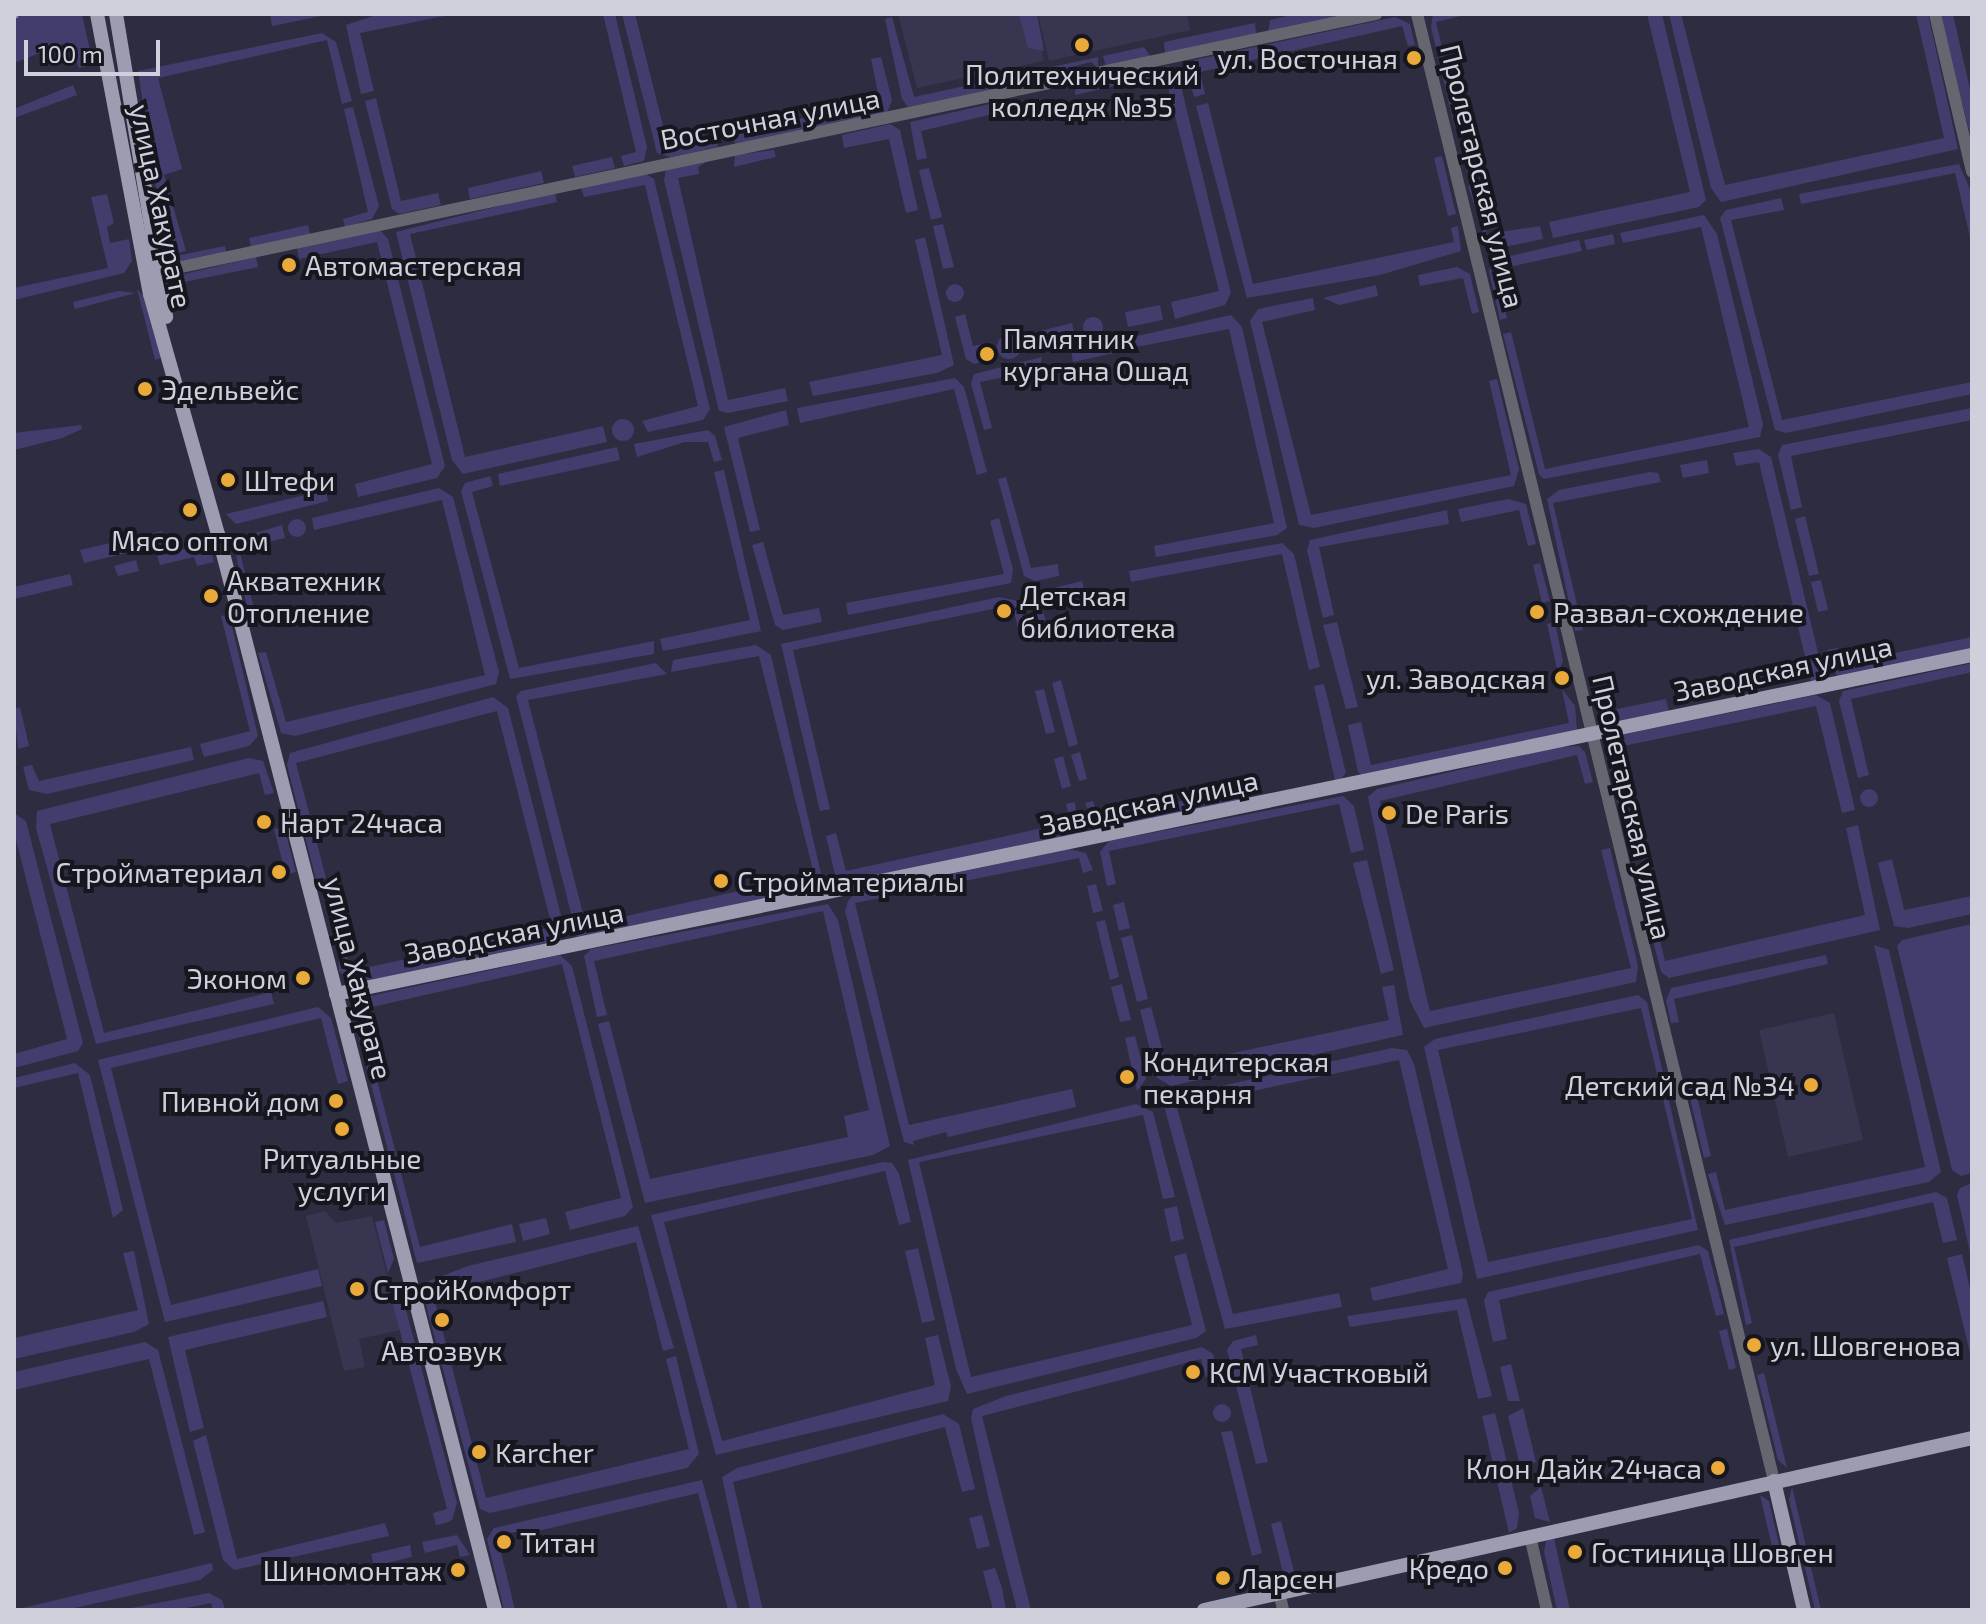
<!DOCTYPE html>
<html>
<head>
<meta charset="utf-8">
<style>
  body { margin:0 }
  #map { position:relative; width:1986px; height:1624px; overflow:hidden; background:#2d2c40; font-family:"Exo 2",sans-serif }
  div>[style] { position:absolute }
  .built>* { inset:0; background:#373550 }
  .green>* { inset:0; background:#433d6e }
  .round { border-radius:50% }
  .minor>* { height:12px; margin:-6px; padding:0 6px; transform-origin:6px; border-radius:6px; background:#666671 }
  .major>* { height:14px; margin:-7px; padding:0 7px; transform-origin:7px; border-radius:7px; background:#9d9db2 }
  .rail>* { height:3px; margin-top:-1.5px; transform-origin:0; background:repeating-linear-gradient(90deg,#9d9dac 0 4px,transparent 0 12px) }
  .dots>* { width:22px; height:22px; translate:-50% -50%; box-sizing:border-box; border:4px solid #16161f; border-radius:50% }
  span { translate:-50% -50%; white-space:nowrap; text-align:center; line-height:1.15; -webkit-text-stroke:8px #16161f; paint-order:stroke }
  .poi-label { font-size:28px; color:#d0d0dd }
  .right { translate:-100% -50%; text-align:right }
  .left { translate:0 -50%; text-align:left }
  .street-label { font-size:28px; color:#d0d0dd }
  .frame { position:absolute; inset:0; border:16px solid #d0d0dd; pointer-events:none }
  .scale { position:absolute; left:24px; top:40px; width:136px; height:36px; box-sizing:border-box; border:4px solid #d0d0dd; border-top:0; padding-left:10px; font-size:24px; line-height:28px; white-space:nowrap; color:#d0d0dd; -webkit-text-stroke:6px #16161f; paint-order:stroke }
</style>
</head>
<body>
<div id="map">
  <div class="built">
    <div style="clip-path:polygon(898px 14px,1034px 14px,1044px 61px,917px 88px)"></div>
    <div style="clip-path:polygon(1038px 14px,1187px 14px,1190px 30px,1049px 61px)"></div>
    <div style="clip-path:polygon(1834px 1013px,1863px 1140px,1788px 1157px,1759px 1030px)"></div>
    <div style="clip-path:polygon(325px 1211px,336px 1223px,372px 1216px,401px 1330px,359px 1339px,365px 1367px,344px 1371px,306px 1216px)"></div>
  </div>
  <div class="green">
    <div style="clip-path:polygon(14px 14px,82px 14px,93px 64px,79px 68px,68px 42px,14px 63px)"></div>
    <div style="clip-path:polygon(270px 14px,331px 14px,272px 26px)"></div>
    <div style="clip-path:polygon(379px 14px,454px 14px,360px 33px,374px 91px,361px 94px,346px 25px)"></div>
    <div style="clip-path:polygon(603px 14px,615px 14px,647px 147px,644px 161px,624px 166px,621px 156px,636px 152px)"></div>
    <div style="clip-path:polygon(622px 14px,635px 14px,668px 146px,716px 136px,718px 147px,671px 157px,657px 153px)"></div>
    <div style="clip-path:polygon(1019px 14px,1037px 14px,1044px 51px,1028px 48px)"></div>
    <div style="clip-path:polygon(1295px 14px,1352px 14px,1268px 33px,1270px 20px)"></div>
    <div style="clip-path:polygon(1433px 14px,1469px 14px,1436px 22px,1460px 124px,1454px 126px,1431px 27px)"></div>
    <div style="clip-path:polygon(1647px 14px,1662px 14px,1706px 200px,1699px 207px,1553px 238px,1549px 222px,1690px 192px)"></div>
    <div style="clip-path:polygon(1669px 14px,1681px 14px,1725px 185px,1944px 138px,1916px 14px,1928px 14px,1958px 149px,1721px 202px,1711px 188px)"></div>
    <div style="clip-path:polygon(1940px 14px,1953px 14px,1972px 98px,1972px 142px)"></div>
    <div style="clip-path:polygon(892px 17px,914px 97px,1098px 57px,1098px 68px,1091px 62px,1072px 67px,1073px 73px,908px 107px,902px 99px,885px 19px)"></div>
    <div style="clip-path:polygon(1395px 17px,1410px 24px,1415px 45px,1408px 46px,1402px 26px,1200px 72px,1205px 94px,1194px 97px,1186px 67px,1194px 60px)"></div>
    <div style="clip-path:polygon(1255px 23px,1256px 34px,1165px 54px,1164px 42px)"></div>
    <div style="clip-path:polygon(322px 33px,336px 42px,352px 101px,342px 104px,327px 40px,158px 78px,182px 169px,164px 175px,186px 251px,171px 254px,165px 245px,138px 71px)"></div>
    <div style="clip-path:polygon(1144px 47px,1150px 56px,1106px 67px,1103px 56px)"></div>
    <div style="clip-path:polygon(881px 57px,892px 100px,887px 113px,735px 144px,733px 132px,880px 103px,871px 59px)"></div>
    <div style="clip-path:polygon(1169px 66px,1181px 86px,1231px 293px,1225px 305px,1175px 319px,1171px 302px,1219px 291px,1165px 76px,1146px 80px,1144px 70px)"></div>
    <div style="clip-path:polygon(1112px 76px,1114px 86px,1075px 95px,1076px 84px)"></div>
    <div style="clip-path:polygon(73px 85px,77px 95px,14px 118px,14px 109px)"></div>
    <div style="clip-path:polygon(376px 98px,401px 201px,438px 193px,441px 205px,399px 214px,392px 209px,365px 101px)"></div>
    <div style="clip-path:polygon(1012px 99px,1014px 109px,921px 131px,927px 158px,917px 160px,910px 122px)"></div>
    <div style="clip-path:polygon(1208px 103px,1253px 284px,1454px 242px,1451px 228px,1458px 226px,1461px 251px,1380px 275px,1247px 298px,1196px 106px)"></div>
    <div style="clip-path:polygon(353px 107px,379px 206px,372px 219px,345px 227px,343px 219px,368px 212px,344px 109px)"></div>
    <div style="clip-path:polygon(890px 124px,900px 130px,918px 210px,906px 213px,889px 139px,844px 148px,842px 135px)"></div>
    <div style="clip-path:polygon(774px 150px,776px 157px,734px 167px,735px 155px)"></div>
    <div style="clip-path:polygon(1442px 156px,1456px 214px,1448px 216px,1434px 158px)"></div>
    <div style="clip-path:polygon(612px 157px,615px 168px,575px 177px,572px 166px)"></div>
    <div style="clip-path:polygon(708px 161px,698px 167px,699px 174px,678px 178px,728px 400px,785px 388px,788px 401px,728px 413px,719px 411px,664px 180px,666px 170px)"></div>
    <div style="clip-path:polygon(1959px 164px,1972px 194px,1972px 246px,1955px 173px,1801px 204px,1799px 194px)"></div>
    <div style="clip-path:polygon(929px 168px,942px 217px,931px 220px,919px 170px)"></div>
    <div style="clip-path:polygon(541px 171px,544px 183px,470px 199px,468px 188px)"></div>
    <div style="clip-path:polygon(646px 174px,654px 179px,710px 409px,703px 420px,648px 432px,642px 421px,698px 406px,645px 185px,584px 197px,581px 187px)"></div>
    <div style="clip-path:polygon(1475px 185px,1487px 234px,1540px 226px,1543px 239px,1499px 248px,1487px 245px,1468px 186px)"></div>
    <div style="clip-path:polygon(555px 192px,557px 202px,410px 234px,465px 457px,603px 426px,607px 442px,463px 474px,452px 460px,396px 232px)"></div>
    <div style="clip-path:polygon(107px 194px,114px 223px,107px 227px,110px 243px,129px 239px,132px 261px,124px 273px,14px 300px,14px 288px,108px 268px,91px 197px)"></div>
    <div style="clip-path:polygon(1781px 198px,1784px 210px,1731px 220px,1782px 420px,1972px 382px,1972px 394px,1786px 433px,1775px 430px,1720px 218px,1726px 210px)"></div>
    <div style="clip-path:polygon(1704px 215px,1717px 234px,1763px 424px,1760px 437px,1544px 479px,1539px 474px,1503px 334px,1511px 332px,1545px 469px,1749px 427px,1701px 227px,1623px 243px,1620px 233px)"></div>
    <div style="clip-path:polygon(943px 224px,954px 267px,943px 269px,933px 226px)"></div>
    <div style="clip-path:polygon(308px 225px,310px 234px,251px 247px,249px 238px)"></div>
    <div style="clip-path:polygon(380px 230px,388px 239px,445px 466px,437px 478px,358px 497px,355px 484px,432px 464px,377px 242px,299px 259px,297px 248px)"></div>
    <div style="clip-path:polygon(1613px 234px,1615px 244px,1587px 250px,1584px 240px)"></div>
    <div style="clip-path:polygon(925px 237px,954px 365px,937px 373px,813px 396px,809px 382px,942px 355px,915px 240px)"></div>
    <div style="clip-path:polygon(1579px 240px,1582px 251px,1496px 270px,1507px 318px,1500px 320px,1489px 271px,1493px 260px)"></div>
    <div style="clip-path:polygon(225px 246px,226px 252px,178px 264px,176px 256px)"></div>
    <div style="clip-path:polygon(256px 257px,258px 267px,174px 284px,180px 275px)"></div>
    <div style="clip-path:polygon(1457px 267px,1470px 274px,1479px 312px,1472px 314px,1463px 278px,1420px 286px,1418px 275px)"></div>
    <div class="round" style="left:946px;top:284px;width:18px;height:18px"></div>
    <div style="clip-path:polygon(1376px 285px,1378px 296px,1339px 305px,1323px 298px)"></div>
    <div style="clip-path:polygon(137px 289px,144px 297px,161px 358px,155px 360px)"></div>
    <div style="clip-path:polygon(118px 291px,136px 293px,75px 309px,73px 302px)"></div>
    <div style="clip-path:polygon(1313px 298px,1315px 310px,1262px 322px,1311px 515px,1511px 475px,1489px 381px,1497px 379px,1519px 469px,1514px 486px,1314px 528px,1299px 525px,1250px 321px,1258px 309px)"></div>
    <div style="clip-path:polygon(1160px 305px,1163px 320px,1128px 327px,1125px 312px)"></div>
    <div style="clip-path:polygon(965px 314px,973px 346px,987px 343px,987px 360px,974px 364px,966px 359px,955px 317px)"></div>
    <div style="clip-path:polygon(1231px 315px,1242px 327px,1287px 528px,1277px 535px,1156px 557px,1154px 546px,1274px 523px,1229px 329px,1131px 348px,1137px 336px)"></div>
    <div class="round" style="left:1083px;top:317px;width:20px;height:20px"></div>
    <div style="clip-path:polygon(1072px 323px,1076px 340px,1029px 351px,1025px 335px)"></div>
    <div class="round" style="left:997px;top:335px;width:24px;height:24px"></div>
    <div style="clip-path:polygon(1121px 339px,1128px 350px,1073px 362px,1071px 351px)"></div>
    <div style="clip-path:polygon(1042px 357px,1039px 370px,980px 382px,992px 428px,984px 430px,971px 384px,974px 374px)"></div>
    <div style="clip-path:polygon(955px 378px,964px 387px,987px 472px,977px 475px,954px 389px,800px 423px,797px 408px)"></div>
    <div style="clip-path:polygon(1972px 408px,1972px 420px,1791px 456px,1802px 507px,1791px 510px,1778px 455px,1782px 445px)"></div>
    <div style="clip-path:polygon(786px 410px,789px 425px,738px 438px,760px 530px,750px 532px,724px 427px)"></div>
    <div class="round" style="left:612px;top:419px;width:22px;height:22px"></div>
    <div style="clip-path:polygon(81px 425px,82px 429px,62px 438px,14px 450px,14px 433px)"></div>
    <div style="clip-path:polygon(708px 430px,715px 436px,722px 460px,714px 462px,708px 442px,685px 442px,637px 457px,634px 444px)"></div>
    <div style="clip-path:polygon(617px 447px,620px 460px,500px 486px,498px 474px)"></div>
    <div style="clip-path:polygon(1759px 449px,1771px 457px,1821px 665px,1820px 681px,1812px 686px,1759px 462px,1736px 466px,1733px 453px)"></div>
    <div style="clip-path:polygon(1707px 460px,1709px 473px,1683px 478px,1680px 465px)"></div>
    <div style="clip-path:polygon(724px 470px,761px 631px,663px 651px,660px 639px,750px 620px,714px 472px)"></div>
    <div style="clip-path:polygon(1650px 472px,1658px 473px,1661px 482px,1553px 503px,1583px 630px,1575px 631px,1547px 499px,1559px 490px)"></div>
    <div style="clip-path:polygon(490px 476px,493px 486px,472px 492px,519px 668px,654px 641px,654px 654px,510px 679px,461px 491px,465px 483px)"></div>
    <div style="clip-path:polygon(1006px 477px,1031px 568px,1058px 564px,1059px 576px,1035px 581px,1024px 576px,998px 479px)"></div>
    <div style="clip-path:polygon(439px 488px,453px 497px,499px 672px,496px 684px,295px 736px,281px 733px,258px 653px,266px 652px,286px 722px,485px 675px,442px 500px,314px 530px,312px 518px)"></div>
    <div style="clip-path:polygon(326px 490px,328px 501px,236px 524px,226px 514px)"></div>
    <div style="clip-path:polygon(1508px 499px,1526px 504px,1536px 544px,1528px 546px,1519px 510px,1461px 522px,1458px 509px)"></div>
    <div style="clip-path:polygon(1447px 510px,1449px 524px,1319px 547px,1334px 615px,1323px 618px,1307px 550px,1310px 540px)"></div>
    <div style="clip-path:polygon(1805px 516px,1819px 574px,1809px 576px,1795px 519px)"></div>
    <div style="clip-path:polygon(999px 518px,1013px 569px,1011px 583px,848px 615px,846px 603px,1004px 574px,990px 521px)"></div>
    <div class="round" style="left:288px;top:519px;width:18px;height:18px"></div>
    <div style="clip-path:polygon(282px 525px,285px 538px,239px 549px,258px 624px,251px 626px,233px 540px)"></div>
    <div style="clip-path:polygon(162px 531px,165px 542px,133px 551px,130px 538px)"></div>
    <div style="clip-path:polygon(123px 540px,127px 553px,84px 563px,80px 550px)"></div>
    <div style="clip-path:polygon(763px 542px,783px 615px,819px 608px,822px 622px,783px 630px,775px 625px,752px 545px)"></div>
    <div style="clip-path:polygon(1282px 543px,1294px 554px,1320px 667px,1309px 670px,1282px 554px,1131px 582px,1129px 571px)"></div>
    <div style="clip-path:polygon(200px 545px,211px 551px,214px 562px,197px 566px,194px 557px,160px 565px,157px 556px)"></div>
    <div style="clip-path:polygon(136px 560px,139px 571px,118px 576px,114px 566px)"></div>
    <div style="clip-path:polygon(1540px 563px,1550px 601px,1542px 603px,1533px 565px)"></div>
    <div style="clip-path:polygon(70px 574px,73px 585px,14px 599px,14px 587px)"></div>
    <div style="clip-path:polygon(1821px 580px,1828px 610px,1818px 612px,1811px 582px)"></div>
    <div style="clip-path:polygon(1082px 581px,1085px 593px,1041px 602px,1048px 631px,1039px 633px,1030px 600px,1034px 593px)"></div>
    <div style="clip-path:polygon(999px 597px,1018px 601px,1027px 629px,1019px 631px,1012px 605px,793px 650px,830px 809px,820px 811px,781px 644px)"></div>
    <div style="clip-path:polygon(229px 614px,258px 736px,249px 746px,204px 757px,200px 744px,250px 731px,221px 616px)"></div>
    <div style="clip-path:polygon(1337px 622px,1358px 707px,1346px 709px,1323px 625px)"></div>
    <div style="clip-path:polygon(1555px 622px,1563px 661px,1558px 674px,1547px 624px)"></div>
    <div style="clip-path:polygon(1972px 637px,1972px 651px,1837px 676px,1827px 650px,1838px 648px,1842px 664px)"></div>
    <div style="clip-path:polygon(756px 645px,771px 655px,824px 887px,577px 937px,516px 696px,521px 691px,656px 663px,667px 674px,528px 700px,586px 925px,814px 874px,759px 656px,671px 672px,673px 660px)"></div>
    <div style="clip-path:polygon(1972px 663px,1972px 672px,1851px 699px,1869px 775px,1858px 778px,1839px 701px,1843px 691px)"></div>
    <div style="clip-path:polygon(1061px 680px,1078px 744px,1069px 747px,1052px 683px)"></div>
    <div style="clip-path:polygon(1324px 684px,1346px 773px,1336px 785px,1314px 686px)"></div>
    <div style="clip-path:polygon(1044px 689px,1055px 732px,1046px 734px,1035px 691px)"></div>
    <div style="clip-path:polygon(1562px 689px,1575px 706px,1577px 730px,1363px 776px,1358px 772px,1348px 725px,1361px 722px,1371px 765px,1569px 723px)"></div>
    <div style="clip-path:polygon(1816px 695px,1830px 703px,1855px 810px,1842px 813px,1816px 706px,1614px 748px,1639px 854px,1630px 856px,1606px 751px,1616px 736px)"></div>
    <div style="clip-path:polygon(493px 697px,508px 708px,563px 923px,561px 940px,351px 984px,339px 971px,339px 947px,344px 945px,351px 971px,552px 927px,497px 711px,296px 763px,326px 878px,316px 880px,287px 765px,290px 753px)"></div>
    <div style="clip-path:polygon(1666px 699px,1669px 713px,1612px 725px,1597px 713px)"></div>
    <div style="clip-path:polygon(20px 707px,29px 746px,18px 749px,14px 709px)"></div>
    <div style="clip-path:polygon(191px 747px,194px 760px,47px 794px,29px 790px,23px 767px,32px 765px,39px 781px)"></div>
    <div style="clip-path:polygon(1558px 747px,1579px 746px,1585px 752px,1593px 782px,1585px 784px,1577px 755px,1380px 801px,1430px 1011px,1631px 968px,1601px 850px,1610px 848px,1638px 966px,1636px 982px,1424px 1028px,1410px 1001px,1368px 797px,1377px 789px)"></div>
    <div style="clip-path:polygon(1080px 752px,1087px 779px,1079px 781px,1071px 755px)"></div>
    <div style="clip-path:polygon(1063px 756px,1071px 786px,1062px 789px,1054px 759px)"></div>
    <div style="clip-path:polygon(249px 758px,263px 761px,274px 793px,265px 795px,259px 773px,50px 824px,104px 1033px,271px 992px,274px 1004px,96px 1044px,36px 828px,37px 811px)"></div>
    <div class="round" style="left:1860px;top:789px;width:18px;height:18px"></div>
    <div style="clip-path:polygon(1236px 789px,1239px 805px,1096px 833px,1085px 803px,1093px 801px,1099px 819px)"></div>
    <div style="clip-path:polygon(1343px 796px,1354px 806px,1364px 850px,1351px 853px,1339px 804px,1109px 851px,1116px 884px,1107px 886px,1100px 852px,1109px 841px)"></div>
    <div style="clip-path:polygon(1075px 802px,1079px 837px,842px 885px,836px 879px,826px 836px,836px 833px,846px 871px,1070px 822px,1066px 804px)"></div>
    <div style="clip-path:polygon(14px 813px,26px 821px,83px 1043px,78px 1051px,14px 1068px,14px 1054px,67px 1039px,14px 832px)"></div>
    <div style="clip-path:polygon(1858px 825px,1880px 930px,1669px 978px,1661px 972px,1639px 886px,1646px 885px,1665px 961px,1865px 915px,1846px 828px)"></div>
    <div style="clip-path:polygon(284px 827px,296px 872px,286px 875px,274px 829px)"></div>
    <div style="clip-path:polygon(1069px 849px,1086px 853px,1093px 870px,1083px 873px,1079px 858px,855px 903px,909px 1125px,1072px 1089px,1076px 1107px,948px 1137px,946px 1132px,913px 1141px,914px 1145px,904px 1142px,845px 911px,848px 901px,853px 895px)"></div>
    <div style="clip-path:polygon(1892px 859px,1904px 910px,1972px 896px,1972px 914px,1908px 928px,1894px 926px,1878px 863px)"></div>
    <div style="clip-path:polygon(1367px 860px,1394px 970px,1381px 974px,1353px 863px)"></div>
    <div style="clip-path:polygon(1096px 884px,1103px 911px,1093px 913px,1087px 886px)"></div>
    <div style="clip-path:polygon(1124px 902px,1130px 928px,1119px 931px,1113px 905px)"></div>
    <div style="clip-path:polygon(828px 904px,838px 920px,890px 1146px,873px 1155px,645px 1203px,598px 1024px,609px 1021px,650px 1179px,848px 1137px,844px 1116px,869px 1110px,823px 911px,594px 961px,607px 1015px,597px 1017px,584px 956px,591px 949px)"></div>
    <div style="clip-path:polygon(1105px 920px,1119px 977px,1110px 980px,1096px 922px)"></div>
    <div style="clip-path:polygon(1972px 924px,1972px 1173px,1961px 1176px,1952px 1170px,1897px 946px,1902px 940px)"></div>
    <div style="clip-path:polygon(1132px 935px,1148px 999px,1137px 1002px,1121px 938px)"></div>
    <div style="clip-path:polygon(1874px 945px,1889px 950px,1941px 1172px,1929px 1182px,1725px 1225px,1708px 1174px,1716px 1172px,1725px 1210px,1925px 1167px)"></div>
    <div style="clip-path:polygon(560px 955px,572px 966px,633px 1207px,625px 1216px,570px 1230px,565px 1212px,621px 1198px,562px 964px,359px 1010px,420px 1247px,512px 1224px,516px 1242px,417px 1263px,351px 1007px,361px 998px)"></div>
    <div style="clip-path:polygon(1826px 955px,1828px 964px,1674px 999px,1679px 1022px,1671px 1023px,1666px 1001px,1671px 988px)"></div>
    <div style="clip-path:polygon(1122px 984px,1131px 1020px,1120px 1022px,1111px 987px)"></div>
    <div style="clip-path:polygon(1394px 985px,1403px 1035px,1171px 1086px,1157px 1078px,1140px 1010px,1151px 1007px,1167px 1067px,1389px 1020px,1382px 987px)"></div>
    <div style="clip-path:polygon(evenodd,1638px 995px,1647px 1002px,1698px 1230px,1477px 1279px,1424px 1047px,1435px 1039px,1638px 995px,1641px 1008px,1692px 1219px,1488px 1262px,1438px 1050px,1641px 1008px)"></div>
    <div style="clip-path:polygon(318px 1007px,331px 1018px,348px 1081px,338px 1084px,321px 1018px,111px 1068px,171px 1305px,318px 1269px,322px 1286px,165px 1322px,98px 1060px)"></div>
    <div style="clip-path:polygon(1135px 1036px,1146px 1079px,1137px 1091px,1125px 1038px)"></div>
    <div style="clip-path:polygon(1392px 1048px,1407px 1050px,1414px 1064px,1463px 1274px,1461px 1283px,1373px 1301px,1370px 1288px,1448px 1269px,1399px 1060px,1177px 1107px,1233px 1314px,1339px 1293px,1342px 1307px,1225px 1329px,1164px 1106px,1167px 1098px)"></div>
    <div style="clip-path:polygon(75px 1063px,90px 1075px,123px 1210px,113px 1218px,78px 1073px,14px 1088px,14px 1078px)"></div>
    <div style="clip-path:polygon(1695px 1088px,1711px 1156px,1704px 1158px,1688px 1089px)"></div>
    <div style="clip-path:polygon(1136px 1104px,1153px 1112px,1175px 1197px,1163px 1199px,1143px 1115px,919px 1162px,971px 1377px,1192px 1325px,1174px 1256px,1186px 1253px,1206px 1331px,1196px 1338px,967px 1394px,956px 1369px,908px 1160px)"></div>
    <div style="clip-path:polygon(883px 1162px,892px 1163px,899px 1174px,911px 1222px,899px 1225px,885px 1171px,664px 1222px,722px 1441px,935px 1385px,925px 1338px,938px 1335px,951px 1386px,948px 1401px,716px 1455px,651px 1215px)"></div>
    <div style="clip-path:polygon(1972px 1183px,1971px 1193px,1972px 1261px,1957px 1195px,1960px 1188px)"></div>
    <div style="clip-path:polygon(1936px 1192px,1947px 1198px,1957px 1240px,1943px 1243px,1933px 1202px,1734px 1247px,1752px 1323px,1746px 1325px,1729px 1240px)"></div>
    <div style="clip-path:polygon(1177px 1206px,1184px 1239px,1171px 1242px,1164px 1209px)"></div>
    <div style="clip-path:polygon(546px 1218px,550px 1234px,523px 1241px,519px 1224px)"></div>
    <div style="clip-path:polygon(384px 1220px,394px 1259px,388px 1273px,375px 1222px)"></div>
    <div style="clip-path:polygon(638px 1226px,674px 1348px,663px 1351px,636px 1242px,433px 1294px,486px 1498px,689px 1449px,666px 1359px,676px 1356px,699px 1454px,687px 1468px,490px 1513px,480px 1509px,425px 1301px,426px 1282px,468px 1266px)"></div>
    <div style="clip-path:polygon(1699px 1245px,1708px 1251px,1724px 1314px,1716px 1316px,1700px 1254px,1499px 1300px,1507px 1339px,1493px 1342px,1484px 1301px,1488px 1292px)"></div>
    <div style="clip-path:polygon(918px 1248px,935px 1320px,922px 1323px,905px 1251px)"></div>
    <div style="clip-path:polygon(134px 1251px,149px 1324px,134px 1332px,14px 1359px,14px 1338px,138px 1310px,123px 1253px)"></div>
    <div style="clip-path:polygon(1962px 1254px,1972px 1297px,1972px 1361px,1947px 1258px)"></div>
    <div style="clip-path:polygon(388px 1286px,402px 1295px,457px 1503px,452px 1520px,446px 1523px,436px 1525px,433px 1513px,447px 1509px)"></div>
    <div style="clip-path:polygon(1466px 1298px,1492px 1396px,1478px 1399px,1457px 1310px,1350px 1327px,1347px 1316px)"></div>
    <div style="clip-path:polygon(323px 1301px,327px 1317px,185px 1350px,204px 1428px,190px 1432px,168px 1337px)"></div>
    <div style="clip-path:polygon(1727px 1329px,1736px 1368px,1729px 1370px,1719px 1331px)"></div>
    <div style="clip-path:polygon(1256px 1335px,1258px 1345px,1241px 1349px,1268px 1462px,1256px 1464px,1227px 1350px,1233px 1341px)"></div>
    <div style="clip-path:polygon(145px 1342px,158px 1350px,205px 1532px,194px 1535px,149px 1359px,14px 1390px,14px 1372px)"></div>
    <div style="clip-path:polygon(1202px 1347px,1213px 1354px,1218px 1374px,1206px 1377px,1201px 1359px,982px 1416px,1031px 1610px,1017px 1610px,989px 1500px,971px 1418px,973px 1409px,1006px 1396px)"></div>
    <div style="clip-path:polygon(1511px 1364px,1520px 1401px,1508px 1401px,1500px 1367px)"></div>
    <div style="clip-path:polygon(1764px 1373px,1787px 1468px,1778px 1460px,1757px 1375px)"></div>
    <div class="round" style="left:1213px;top:1404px;width:18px;height:18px"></div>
    <div style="clip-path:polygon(1523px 1408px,1536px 1462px,1520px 1466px,1508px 1416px)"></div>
    <div style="clip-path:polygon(1495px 1413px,1519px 1513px,1517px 1528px,1509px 1533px,1482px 1416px)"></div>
    <div style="clip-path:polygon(943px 1414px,959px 1424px,975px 1489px,962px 1492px,945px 1427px,733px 1482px,763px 1610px,750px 1610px,722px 1477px,737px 1468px)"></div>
    <div style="clip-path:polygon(1232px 1431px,1262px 1553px,1252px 1556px,1221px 1432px)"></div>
    <div style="clip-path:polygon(206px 1435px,237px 1559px,385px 1523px,389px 1536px,234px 1570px,223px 1560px,193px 1441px)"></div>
    <div style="clip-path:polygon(702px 1480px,738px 1610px,728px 1610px,698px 1493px,521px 1535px,519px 1531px,497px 1536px,515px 1610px,504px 1610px,487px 1539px,494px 1528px)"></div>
    <div style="clip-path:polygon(1541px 1487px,1550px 1522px,1535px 1518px,1530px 1496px)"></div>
    <div style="clip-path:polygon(1792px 1487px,1821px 1610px,1815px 1610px,1789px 1500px)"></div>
    <div style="clip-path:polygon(1760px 1495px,1769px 1501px,1781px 1553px,1774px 1555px)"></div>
    <div style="clip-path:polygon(982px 1515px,990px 1546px,977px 1549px,969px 1518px)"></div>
    <div style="clip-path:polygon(1281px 1521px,1296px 1579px,1283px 1573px,1271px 1524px)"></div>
    <div style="clip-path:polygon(457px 1535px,470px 1555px,460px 1557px,457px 1545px,425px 1553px,422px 1542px)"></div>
    <div style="clip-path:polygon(1554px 1538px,1570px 1610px,1557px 1610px,1544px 1552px,1546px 1541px)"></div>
    <div style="clip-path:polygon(410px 1545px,412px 1557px,374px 1566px,371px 1554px)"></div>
    <div style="clip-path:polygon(212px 1563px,213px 1570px,200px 1580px,66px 1610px,14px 1610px)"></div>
    <div style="clip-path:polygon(321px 1565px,324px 1577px,289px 1585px,287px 1574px)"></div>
    <div style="clip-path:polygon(995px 1568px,1002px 1588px,1006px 1610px,993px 1610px,983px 1571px)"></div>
    <div style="clip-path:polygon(209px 1593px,222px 1600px,225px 1610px,213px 1610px,211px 1603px,177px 1610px,121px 1610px)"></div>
  </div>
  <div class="minor">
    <div style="left:1417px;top:14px;width:1510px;rotate:76.32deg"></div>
    <div style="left:1935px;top:14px;width:162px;rotate:76.8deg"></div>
    <div style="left:172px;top:269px;width:1231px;rotate:-11.96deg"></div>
    <div style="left:1530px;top:1536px;width:76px;rotate:77.1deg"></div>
    <div style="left:1279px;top:1592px;width:18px;rotate:77deg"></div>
  </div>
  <div class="major">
    <div style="left:97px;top:14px;width:285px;rotate:79.3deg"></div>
    <div style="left:150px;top:294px;width:249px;rotate:74.2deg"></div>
    <div style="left:218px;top:534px;width:1111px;rotate:75.56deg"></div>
    <div style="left:116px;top:14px;width:307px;rotate:80.6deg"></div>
    <div style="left:336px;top:994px;width:1671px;rotate:-11.71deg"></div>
    <div style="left:1774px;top:1481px;width:132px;rotate:76.9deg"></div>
    <div style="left:1204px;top:1610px;width:787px;rotate:-12.62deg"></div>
  </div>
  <div class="rail">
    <div style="left:14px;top:17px;width:8px;rotate:-23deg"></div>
  </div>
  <div class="dots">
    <div style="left:1082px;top:45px;background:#eaaa39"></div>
    <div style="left:1414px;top:58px;background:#eaaa39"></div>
    <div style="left:289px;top:265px;background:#eaaa39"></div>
    <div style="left:987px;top:354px;background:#eaaa39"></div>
    <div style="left:145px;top:389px;background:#eaaa39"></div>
    <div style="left:228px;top:480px;background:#eaaa39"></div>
    <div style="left:190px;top:510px;background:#eaaa39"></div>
    <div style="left:211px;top:596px;background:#eaaa39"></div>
    <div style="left:1004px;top:611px;background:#eaaa39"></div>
    <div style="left:1537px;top:612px;background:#eaaa39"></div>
    <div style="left:1562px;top:678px;background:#eaaa39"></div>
    <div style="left:1389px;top:813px;background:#eaaa39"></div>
    <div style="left:264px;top:822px;background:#eaaa39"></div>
    <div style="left:279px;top:872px;background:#eaaa39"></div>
    <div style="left:721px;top:881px;background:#eaaa39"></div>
    <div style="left:303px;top:978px;background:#eaaa39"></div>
    <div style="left:1127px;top:1077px;background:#eaaa39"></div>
    <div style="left:1811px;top:1085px;background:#eaaa39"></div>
    <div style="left:336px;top:1101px;background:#eaaa39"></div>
    <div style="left:342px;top:1129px;background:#eaaa39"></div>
    <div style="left:357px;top:1289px;background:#eaaa39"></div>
    <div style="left:442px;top:1320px;background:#eaaa39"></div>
    <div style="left:1754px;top:1345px;background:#eaaa39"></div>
    <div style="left:1193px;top:1372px;background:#eaaa39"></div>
    <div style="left:479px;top:1452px;background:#eaaa39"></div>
    <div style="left:1718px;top:1468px;background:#eaaa39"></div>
    <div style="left:504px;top:1542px;background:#eaaa39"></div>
    <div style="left:1575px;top:1552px;background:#eaaa39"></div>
    <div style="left:1505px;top:1568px;background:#eaaa39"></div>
    <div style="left:458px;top:1570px;background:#eaaa39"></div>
    <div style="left:1223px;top:1578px;background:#eaaa39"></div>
  </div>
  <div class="poi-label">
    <span class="right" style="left:1398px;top:58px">ул. Восточная</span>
    <span style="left:1082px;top:90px">Политехнический<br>колледж №35</span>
    <span class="left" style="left:305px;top:265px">Автомастерская</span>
    <span class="left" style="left:1003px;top:354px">Памятник<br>кургана Ошад</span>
    <span class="left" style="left:161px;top:389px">Эдельвейс</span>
    <span class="left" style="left:244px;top:480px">Штефи</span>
    <span style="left:190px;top:540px">Мясо оптом</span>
    <span class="left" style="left:227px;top:596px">Акватехник<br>Отопление</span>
    <span class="left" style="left:1020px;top:611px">Детская<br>библиотека</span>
    <span class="left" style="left:1553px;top:612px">Развал-схождение</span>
    <span class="right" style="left:1546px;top:678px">ул. Заводская</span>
    <span class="left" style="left:1405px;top:813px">De Paris</span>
    <span class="left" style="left:280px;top:822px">Нарт 24часа</span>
    <span class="right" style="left:263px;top:872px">Стройматериал</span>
    <span class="left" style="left:737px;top:881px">Стройматериалы</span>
    <span class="right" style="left:287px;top:978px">Эконом</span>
    <span class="left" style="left:1143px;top:1077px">Кондитерская<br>пекарня</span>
    <span class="right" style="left:1795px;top:1085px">Детский сад №34</span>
    <span class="right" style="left:320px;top:1101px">Пивной дом</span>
    <span style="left:342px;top:1174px">Ритуальные<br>услуги</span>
    <span class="left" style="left:373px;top:1289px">СтройКомфорт</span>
    <span class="left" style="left:1770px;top:1345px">ул. Шовгенова</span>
    <span style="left:442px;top:1350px">Автозвук</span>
    <span class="left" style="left:1209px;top:1372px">КСМ Участковый</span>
    <span class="left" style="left:495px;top:1452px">Karcher</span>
    <span class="right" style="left:1702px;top:1468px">Клон Дайк 24часа</span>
    <span class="left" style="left:520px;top:1542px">Титан</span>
    <span class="left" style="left:1591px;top:1552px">Гостиница Шовген</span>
    <span class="right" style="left:1489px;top:1568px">Кредо</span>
    <span class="right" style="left:442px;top:1570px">Шиномонтаж</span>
    <span class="left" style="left:1239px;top:1578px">Ларсен</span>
  </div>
  <div class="street-label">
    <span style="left:770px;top:118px;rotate:-11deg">Восточная улица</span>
    <span style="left:1483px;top:176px;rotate:76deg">Пролетарская улица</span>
    <span style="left:162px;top:206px;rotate:78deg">улица Хакурате</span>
    <span style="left:1783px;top:668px;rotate:-12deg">Заводская улица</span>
    <span style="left:1149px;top:802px;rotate:-12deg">Заводская улица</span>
    <span style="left:1633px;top:807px;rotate:77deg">Пролетарская улица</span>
    <span style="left:514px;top:932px;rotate:-11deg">Заводская улица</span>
    <span style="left:359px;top:978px;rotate:76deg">улица Хакурате</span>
  </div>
  <div class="frame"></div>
  <div class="scale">100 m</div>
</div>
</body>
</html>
